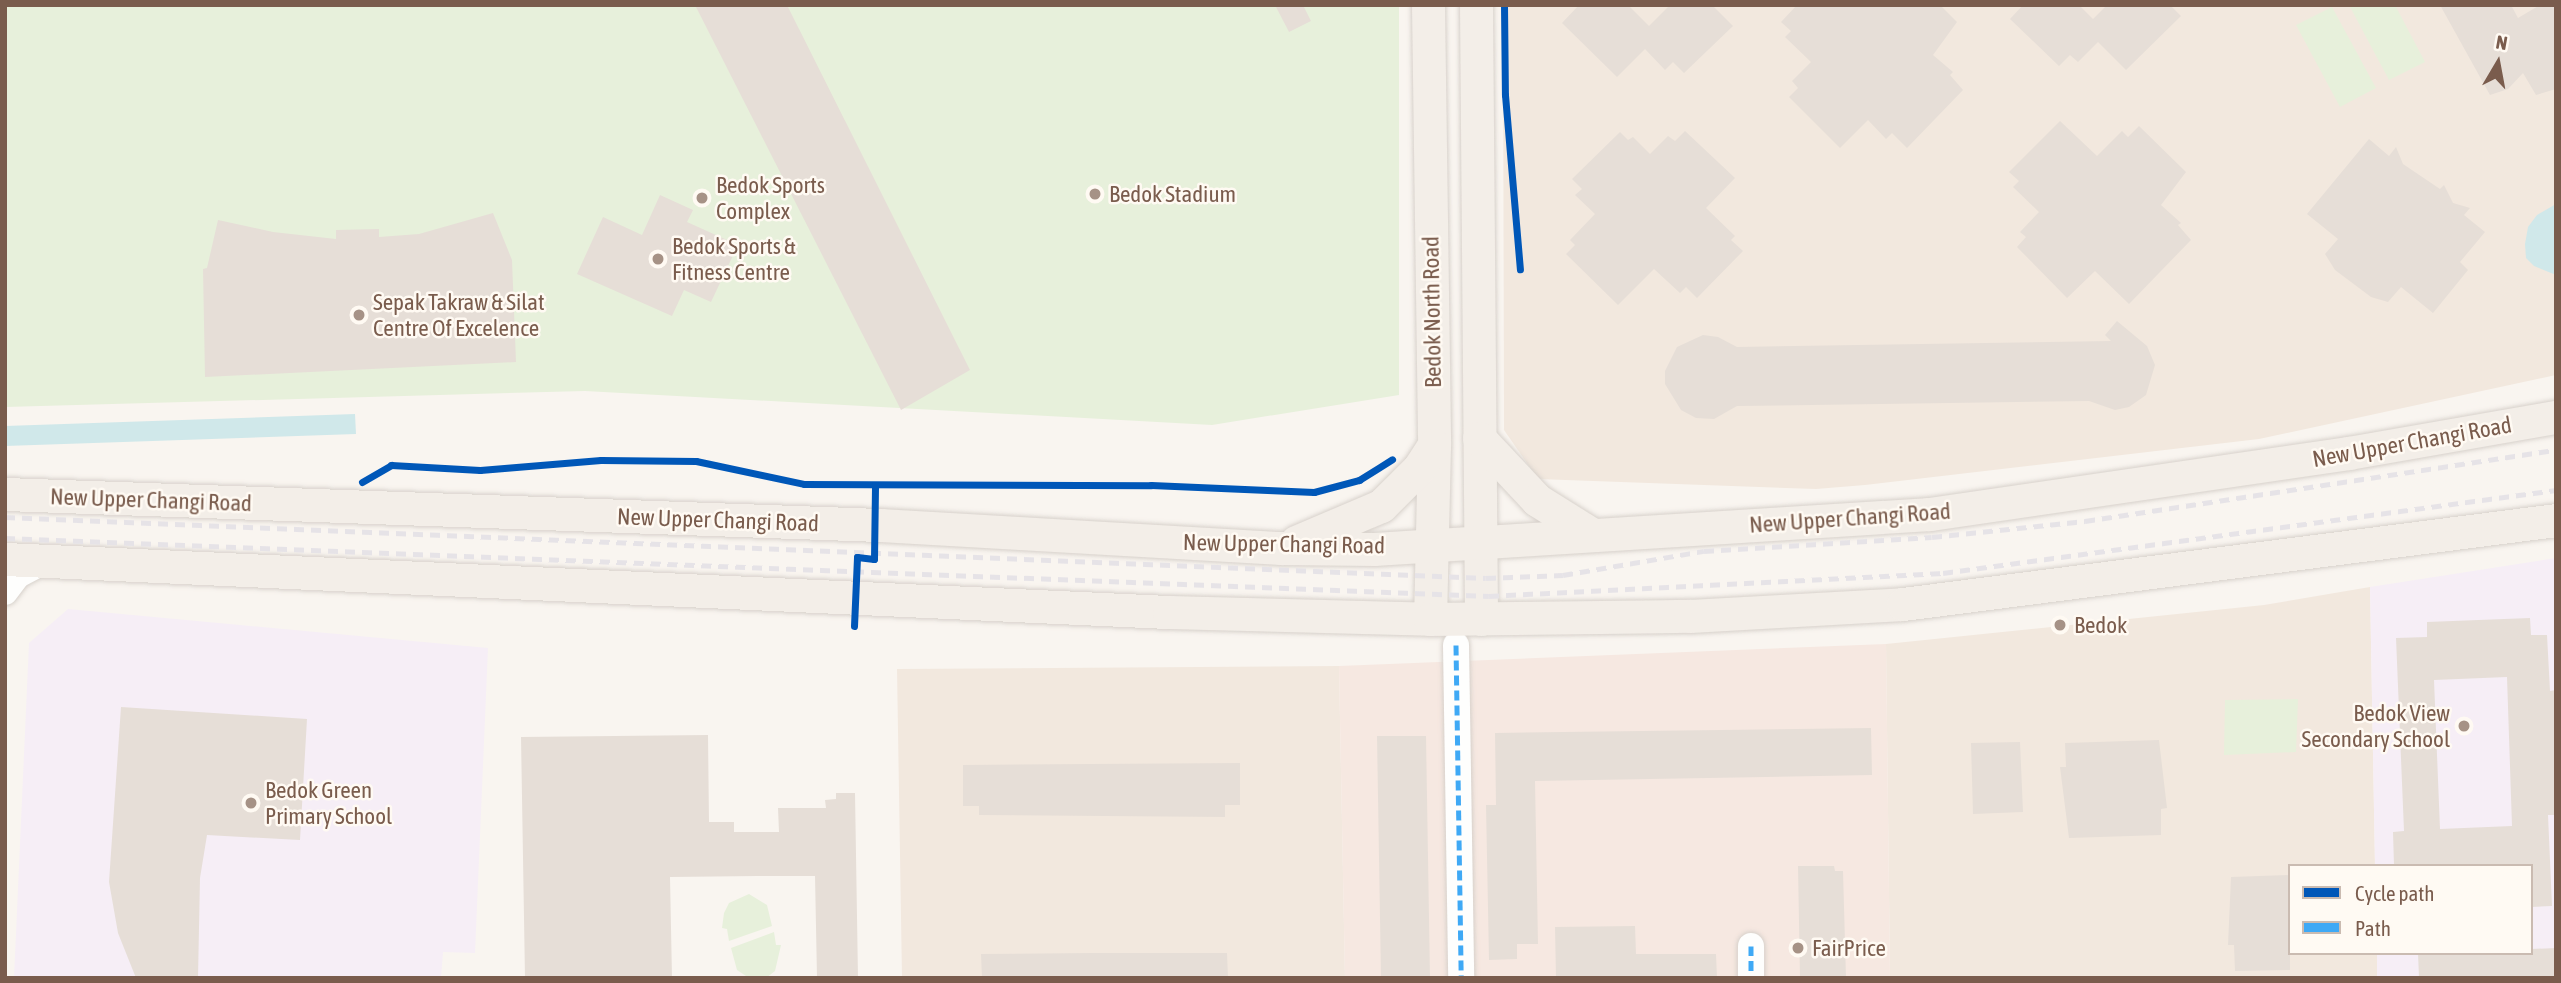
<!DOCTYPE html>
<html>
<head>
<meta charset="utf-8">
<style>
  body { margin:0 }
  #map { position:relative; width:2561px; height:983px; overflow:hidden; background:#f9f5f0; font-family:"Asap Condensed",sans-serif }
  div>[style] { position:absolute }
  .residential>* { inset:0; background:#f2e8de }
  .commercial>* { inset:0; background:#f6e8e1 }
  .education>* { inset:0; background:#f6eef6 }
  .green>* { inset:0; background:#e7f0db }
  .water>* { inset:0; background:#d0e8ea }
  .building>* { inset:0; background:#e6ded7 }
  .roads { filter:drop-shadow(0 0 2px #d7d1cb) drop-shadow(0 0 2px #d7d1cb) }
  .minor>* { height:26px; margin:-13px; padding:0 13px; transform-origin:13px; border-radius:13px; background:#fefefd }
  .major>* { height:33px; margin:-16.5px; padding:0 16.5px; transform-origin:16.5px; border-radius:16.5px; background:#f3eee8 }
  .rail>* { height:5px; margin-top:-2.5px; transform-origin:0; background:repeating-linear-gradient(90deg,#e6e3e7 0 10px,transparent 0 17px) }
  .quiet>* { height:5px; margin-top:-2.5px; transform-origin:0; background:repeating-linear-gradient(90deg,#3fa9f5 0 10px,transparent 0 15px) }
  .cycleway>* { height:7px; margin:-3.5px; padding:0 3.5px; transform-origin:3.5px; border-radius:3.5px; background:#0057b8 }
  .dots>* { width:19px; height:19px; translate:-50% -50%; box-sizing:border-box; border:4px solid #fffaf3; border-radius:50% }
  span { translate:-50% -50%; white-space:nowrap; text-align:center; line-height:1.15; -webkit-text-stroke:5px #fffaf3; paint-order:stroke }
  .poi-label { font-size:23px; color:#7a5c4d }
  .left { translate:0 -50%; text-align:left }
  .right { translate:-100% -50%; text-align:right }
  .street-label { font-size:23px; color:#7a5c4d }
  .frame { position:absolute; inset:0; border:7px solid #7a5c4d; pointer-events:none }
  .legend { position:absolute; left:2288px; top:864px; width:245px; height:91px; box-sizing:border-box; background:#fffaf3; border:2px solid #cabbb1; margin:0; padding:9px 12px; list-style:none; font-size:21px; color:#7a5c4d }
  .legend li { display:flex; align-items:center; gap:14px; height:35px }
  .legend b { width:35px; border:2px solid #cabbb1 }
  .north { position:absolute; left:2463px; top:28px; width:70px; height:70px; -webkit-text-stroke:5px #fffaf3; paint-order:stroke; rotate:10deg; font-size:19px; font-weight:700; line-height:28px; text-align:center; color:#7a5c4d }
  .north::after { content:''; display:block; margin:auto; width:24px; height:32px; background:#7a5c4d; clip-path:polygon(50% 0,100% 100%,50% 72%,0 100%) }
</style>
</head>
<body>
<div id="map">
  <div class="residential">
    <div style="clip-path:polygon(1503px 5px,2556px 5px,2556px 375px,2259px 439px,1865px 485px,1816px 489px,1538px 479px,1504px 430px)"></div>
    <div style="clip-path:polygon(2370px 587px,2375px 866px,2290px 866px,2290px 953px,2377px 953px,2377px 978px,1890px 978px,1886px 644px,2264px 605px)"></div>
    <div style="clip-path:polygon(1339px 666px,1345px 978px,902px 978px,897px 669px)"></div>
  </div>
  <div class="commercial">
    <div style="clip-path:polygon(1886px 644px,1890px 978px,1345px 978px,1339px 666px)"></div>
  </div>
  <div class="education">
    <div style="clip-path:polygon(2556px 558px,2556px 978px,2377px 978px,2377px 953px,2531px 953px,2531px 866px,2375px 866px,2370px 587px)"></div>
    <div style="clip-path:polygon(68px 609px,488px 648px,475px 953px,443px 952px,441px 978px,14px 978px,29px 643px)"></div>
  </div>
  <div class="green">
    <div style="clip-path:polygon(5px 5px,1399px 5px,1399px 395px,1212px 425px,585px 391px,5px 407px)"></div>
    <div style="clip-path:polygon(2349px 5px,2395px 5px,2425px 62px,2389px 80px)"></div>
    <div style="clip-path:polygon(2332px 7px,2376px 88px,2340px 107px,2296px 25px)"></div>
    <div style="clip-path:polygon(2298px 699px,2296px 752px,2224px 755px,2225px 700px)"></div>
    <div style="clip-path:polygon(749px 894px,767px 905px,772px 926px,729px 941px,727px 929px,722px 928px,724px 913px,729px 903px)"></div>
    <div style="clip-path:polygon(774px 932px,776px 945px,781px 945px,775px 971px,766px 978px,749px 978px,737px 970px,731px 948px)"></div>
  </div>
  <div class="water">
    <div style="clip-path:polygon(2556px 204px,2556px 275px,2534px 266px,2526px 258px,2525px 244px,2528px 227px,2537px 215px)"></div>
    <div style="clip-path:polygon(355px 414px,356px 434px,5px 446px,5px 426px)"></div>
  </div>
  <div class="building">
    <div style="clip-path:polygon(695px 5px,787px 5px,970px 370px,901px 410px)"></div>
    <div style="clip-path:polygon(1275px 5px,1303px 5px,1311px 21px,1289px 32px)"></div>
    <div style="clip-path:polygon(1579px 5px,1628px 5px,1649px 26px,1670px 5px,1712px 5px,1733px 26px,1684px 73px,1673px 62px,1665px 70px,1645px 49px,1617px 77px,1562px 23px)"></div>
    <div style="clip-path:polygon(1797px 5px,1940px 5px,1957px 22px,1933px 55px,1953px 72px,1950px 75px,1963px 90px,1907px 148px,1892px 133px,1886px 139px,1868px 120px,1840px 148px,1789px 97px,1798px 88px,1792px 81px,1811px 62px,1785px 37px,1791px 31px,1781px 22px)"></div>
    <div style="clip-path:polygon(2023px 5px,2079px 5px,2093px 19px,2107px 5px,2170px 5px,2181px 16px,2126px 70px,2098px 42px,2078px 62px,2070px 55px,2059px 66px,2010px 19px)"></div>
    <div style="clip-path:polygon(2440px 5px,2511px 5px,2518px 18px,2540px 5px,2556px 5px,2556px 89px,2536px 95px,2523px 73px,2508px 89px,2490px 95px)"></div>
    <div style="clip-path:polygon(2060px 121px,2097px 156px,2122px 131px,2128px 137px,2139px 126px,2186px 172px,2161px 205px,2181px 223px,2178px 225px,2191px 240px,2129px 304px,2095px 271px,2067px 298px,2017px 247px,2026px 237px,2020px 232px,2039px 212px,2013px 187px,2019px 181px,2009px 172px)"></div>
    <div style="clip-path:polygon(1685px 131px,1735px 178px,1706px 208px,1735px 236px,1731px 240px,1743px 251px,1697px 298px,1686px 287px,1680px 293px,1654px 269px,1618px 305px,1566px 254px,1575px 245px,1570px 240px,1595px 214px,1575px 195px,1582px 189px,1572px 179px,1620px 132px,1628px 140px,1633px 137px,1650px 154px,1668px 136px,1675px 141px)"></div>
    <div style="clip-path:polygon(2369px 139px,2389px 156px,2396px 147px,2403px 164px,2440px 189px,2444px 185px,2453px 203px,2470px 208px,2464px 215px,2485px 232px,2460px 262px,2468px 270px,2433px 313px,2401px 287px,2388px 302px,2371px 297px,2335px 270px,2325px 254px,2338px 239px,2307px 214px)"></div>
    <div style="clip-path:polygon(660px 195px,693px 210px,687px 222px,738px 245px,711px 302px,684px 290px,672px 316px,577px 274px,603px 217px,642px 235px)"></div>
    <div style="clip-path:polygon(493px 213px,512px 260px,516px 362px,205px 377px,203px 269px,207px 268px,218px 220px,273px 232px,336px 239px,336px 230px,379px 229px,379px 237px,419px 234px)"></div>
    <div style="clip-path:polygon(2117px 321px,2147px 346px,2155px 365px,2146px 395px,2129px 407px,2115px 410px,2089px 401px,1737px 406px,1714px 419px,1696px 418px,1681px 410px,1665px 384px,1665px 371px,1677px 347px,1703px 335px,1718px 337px,1737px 347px,2111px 341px,2105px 335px)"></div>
    <div style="clip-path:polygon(evenodd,2530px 618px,2531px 635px,2547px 635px,2550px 691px,2556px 690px,2555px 815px,2548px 815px,2552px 906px,2531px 907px,2531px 866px,2394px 866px,2393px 832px,2404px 831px,2396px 638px,2427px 637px,2427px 622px,2530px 618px,2507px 677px,2512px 826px,2440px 829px,2434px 680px,2507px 677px)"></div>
    <div style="clip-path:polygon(121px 707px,307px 719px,300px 840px,207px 835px,200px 878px,198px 978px,136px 978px,118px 933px,109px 882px)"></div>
    <div style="clip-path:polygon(1871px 728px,1872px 775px,1535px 781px,1538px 944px,1517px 944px,1517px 959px,1489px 960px,1486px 805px,1496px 805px,1495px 733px)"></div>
    <div style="clip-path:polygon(708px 735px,709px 822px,734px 822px,734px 832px,779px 832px,778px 808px,826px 808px,825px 800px,836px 799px,836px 793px,855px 793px,858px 978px,817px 978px,815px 876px,758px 876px,670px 877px,672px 978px,525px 978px,521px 737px)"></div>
    <div style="clip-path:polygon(1377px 736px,1426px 736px,1430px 978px,1381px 978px)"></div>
    <div style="clip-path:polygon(2159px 740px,2167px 808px,2161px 809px,2161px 835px,2069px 838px,2060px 767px,2066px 767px,2065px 743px)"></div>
    <div style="clip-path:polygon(2020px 742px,2023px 812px,1973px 814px,1971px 743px)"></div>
    <div style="clip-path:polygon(1240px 763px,1240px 805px,1225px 805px,1225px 817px,979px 815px,979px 806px,963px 806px,963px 765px)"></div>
    <div style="clip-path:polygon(1798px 866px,1834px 866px,1835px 871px,1843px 871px,1846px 978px,1800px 978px)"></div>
    <div style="clip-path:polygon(2290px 875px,2290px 970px,2235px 971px,2234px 945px,2228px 945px,2231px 877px)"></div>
    <div style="clip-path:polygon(1635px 926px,1636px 954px,1716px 954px,1717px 978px,1556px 978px,1555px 927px)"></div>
    <div style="clip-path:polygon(2556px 948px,2556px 978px,2419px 978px,2418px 953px,2531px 953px,2531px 949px)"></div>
    <div style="clip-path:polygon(1092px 953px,1227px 953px,1228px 978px,982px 978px,981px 954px)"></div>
  </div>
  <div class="roads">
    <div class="minor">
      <div style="left:5px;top:592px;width:21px;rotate:-53deg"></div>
      <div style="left:18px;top:575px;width:30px;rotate:-28deg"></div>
      <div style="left:1456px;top:645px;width:333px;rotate:89.1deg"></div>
      <div style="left:1751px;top:946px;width:32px;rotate:90deg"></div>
    </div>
    <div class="major">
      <div style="left:1428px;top:5px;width:440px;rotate:89.2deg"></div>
      <div style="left:1434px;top:445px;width:174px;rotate:91.3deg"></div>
      <div style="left:1476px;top:5px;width:614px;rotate:89.53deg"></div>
      <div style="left:1479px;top:438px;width:85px;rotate:46.9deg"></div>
      <div style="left:1537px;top:500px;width:66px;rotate:32deg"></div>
      <div style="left:5px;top:494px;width:876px;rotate:2.03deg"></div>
      <div style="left:880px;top:525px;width:402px;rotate:3.3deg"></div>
      <div style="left:1281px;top:548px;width:93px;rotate:0.6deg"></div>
      <div style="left:1374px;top:549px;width:557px;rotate:-3.6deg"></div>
      <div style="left:1930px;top:514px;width:423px;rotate:-8.3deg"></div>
      <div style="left:2349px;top:453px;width:210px;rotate:-9.9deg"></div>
      <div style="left:1296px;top:542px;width:92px;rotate:-23deg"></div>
      <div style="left:1381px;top:506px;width:54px;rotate:-45deg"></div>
      <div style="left:1419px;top:468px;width:27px;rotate:-57deg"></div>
      <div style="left:5px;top:559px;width:1165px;rotate:2.61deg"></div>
      <div style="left:1169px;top:612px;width:261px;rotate:1.5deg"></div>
      <div style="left:1430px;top:619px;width:260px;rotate:-0.7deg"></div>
      <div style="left:1690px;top:616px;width:213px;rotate:-3.2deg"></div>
      <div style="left:1903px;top:604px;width:658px;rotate:-7.33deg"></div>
    </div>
  </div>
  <div class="rail">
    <div style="left:5px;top:517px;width:1482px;rotate:2.36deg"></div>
    <div style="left:1486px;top:578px;width:77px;rotate:-2.2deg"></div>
    <div style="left:1563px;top:575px;width:143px;rotate:-9.7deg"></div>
    <div style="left:1704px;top:551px;width:228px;rotate:-3.5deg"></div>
    <div style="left:1932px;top:537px;width:154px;rotate:-6deg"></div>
    <div style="left:2085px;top:521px;width:476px;rotate:-8.6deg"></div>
    <div style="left:5px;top:538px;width:1485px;rotate:2.24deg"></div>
    <div style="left:1489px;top:596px;width:455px;rotate:-2.9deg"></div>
    <div style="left:1943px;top:573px;width:619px;rotate:-7.71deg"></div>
  </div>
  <div class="quiet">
    <div style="left:1456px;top:645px;width:333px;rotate:89.1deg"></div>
    <div style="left:1751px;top:946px;width:32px;rotate:90deg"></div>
  </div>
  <div class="cycleway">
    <div style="left:1504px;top:5px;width:90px;rotate:89.4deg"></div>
    <div style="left:1505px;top:95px;width:175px;rotate:85.1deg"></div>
    <div style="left:362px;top:482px;width:34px;rotate:-30deg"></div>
    <div style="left:391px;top:465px;width:89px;rotate:3.2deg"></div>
    <div style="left:480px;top:470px;width:121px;rotate:-4.7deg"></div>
    <div style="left:601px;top:460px;width:95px;rotate:0.6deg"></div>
    <div style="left:696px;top:461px;width:110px;rotate:12deg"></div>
    <div style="left:804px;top:484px;width:347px;rotate:0.2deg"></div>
    <div style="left:1151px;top:485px;width:163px;rotate:2.5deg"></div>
    <div style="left:1314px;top:492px;width:47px;rotate:-14.9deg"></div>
    <div style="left:1359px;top:480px;width:39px;rotate:-32deg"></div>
    <div style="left:854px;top:626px;width:69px;rotate:-87.5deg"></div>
    <div style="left:857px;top:557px;width:17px;rotate:7deg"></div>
    <div style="left:874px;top:559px;width:74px;rotate:-89.2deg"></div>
  </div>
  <div class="dots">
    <div style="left:1095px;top:194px;background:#a69286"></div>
    <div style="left:702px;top:198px;background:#a69286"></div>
    <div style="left:658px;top:259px;background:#a69286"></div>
    <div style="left:359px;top:315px;background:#a69286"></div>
    <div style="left:2060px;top:625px;background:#a69286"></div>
    <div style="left:2464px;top:726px;background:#a69286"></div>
    <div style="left:251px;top:803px;background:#a69286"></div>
    <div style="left:1798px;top:948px;background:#a69286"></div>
  </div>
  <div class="poi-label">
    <span class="left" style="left:716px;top:198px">Bedok Sports<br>Complex</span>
    <span class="left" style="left:1109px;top:194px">Bedok Stadium</span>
    <span class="left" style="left:672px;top:259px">Bedok Sports &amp;<br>Fitness Centre</span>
    <span class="left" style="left:373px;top:315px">Sepak Takraw &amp; Silat<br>Centre Of Excelence</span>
    <span class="left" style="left:2074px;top:625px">Bedok</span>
    <span class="right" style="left:2450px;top:726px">Bedok View<br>Secondary School</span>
    <span class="left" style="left:265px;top:803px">Bedok Green<br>Primary School</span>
    <span class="left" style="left:1812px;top:948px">FairPrice</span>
  </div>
  <div class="street-label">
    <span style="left:1432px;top:312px;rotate:-91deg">Bedok North Road</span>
    <span style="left:2412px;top:442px;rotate:-10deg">New Upper Changi Road</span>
    <span style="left:151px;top:500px;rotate:2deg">New Upper Changi Road</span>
    <span style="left:1850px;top:518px;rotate:-4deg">New Upper Changi Road</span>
    <span style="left:718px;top:520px;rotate:2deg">New Upper Changi Road</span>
    <span style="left:1284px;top:544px;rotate:1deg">New Upper Changi Road</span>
  </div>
  <div class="frame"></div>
  <ul class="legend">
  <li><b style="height:9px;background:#0057b8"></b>Cycle path</li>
  <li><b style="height:9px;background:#3fa9f5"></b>Path</li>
  </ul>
  <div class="north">N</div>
</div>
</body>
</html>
